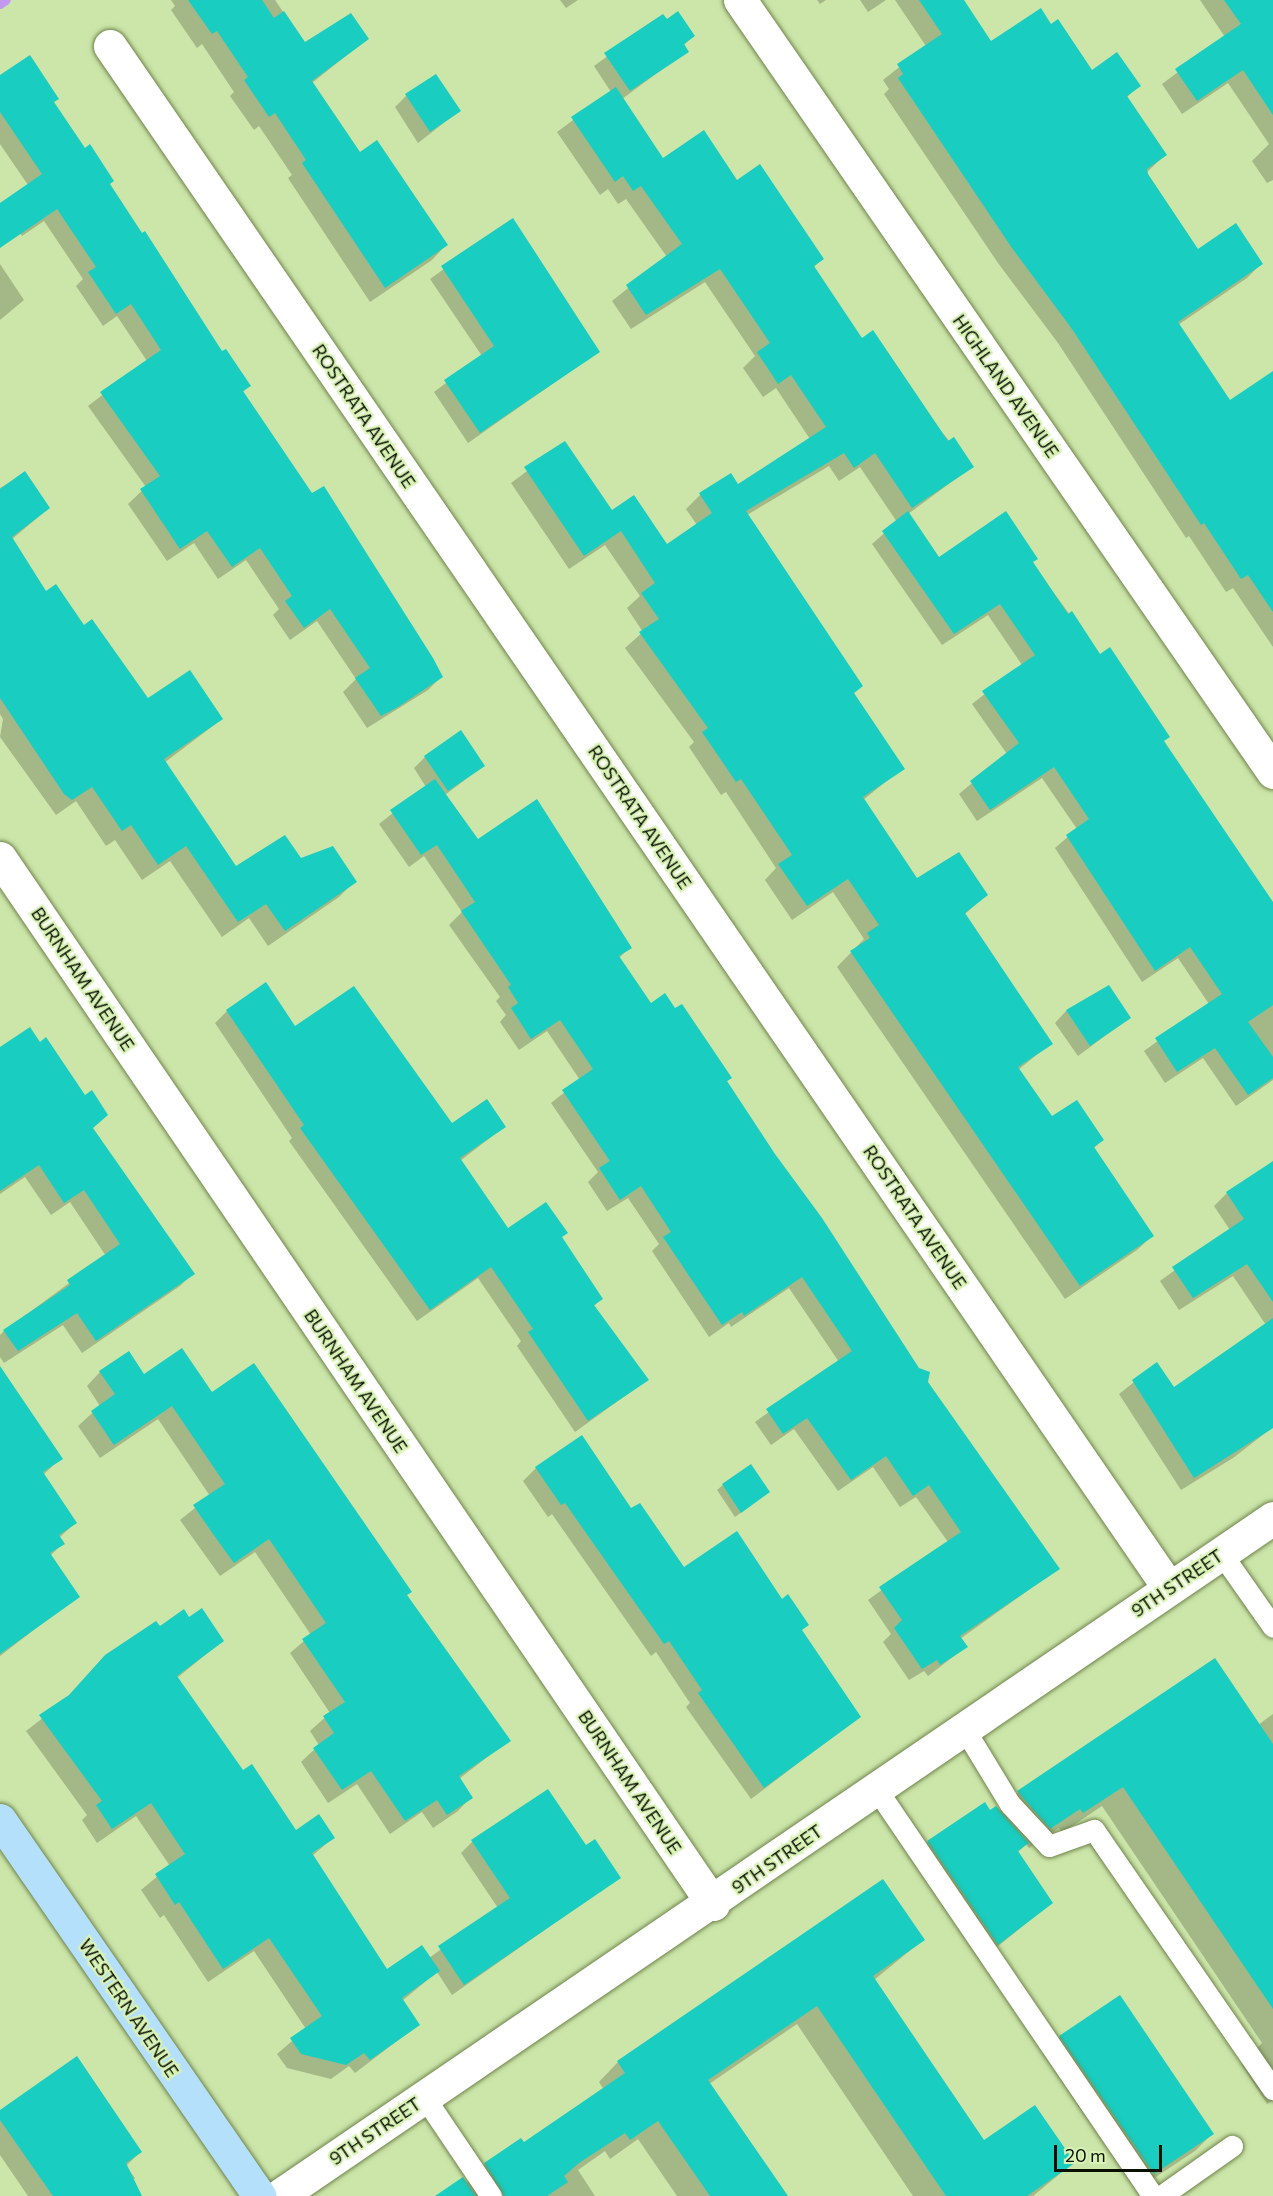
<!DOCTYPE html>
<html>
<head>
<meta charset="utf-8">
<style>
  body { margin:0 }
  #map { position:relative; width:1273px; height:2196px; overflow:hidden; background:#cce5a9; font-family:Commissioner,sans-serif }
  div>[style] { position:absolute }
  .shadow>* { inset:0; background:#0003 }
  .stream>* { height:10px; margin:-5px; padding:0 5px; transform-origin:5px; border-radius:5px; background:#c398f0 }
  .building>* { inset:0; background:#19cdc0 }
  .roads { filter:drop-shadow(0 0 2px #6e844c) drop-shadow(0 0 2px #6e844c) }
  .service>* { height:21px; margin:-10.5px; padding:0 10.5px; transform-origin:10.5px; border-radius:10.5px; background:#fff }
  .minor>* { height:33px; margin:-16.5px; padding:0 16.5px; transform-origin:16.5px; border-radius:16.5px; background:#fff }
  .tertiary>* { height:33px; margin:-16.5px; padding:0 16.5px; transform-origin:16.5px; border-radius:16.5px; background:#fff }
  .secondary>* { height:33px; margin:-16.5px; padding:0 16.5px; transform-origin:16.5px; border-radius:16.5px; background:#b5e0fb }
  span { translate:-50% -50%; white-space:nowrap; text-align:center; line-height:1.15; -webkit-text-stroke:4.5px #d9f2b6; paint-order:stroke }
  .street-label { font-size:18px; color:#091000 }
  .scale { position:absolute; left:1054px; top:2145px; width:108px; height:27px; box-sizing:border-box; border:3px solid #091000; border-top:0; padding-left:8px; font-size:18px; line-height:21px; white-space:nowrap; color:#091000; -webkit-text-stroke:4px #d9f2b6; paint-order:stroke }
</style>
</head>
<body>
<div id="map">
  <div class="shadow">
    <div style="clip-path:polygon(171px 0,275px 0,305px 44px,367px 39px,312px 83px,359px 154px,446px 245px,432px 260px,370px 302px,288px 178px,292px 175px,259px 126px,254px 130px,230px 96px,234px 92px,202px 44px,197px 48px,171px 10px,175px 6px)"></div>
    <div style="clip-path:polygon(560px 0,578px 0,566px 8px)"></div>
    <div style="clip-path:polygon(817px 0,826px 0,820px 4px)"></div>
    <div style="clip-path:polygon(860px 0,886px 0,868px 12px)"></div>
    <div style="clip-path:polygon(895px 0,962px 0,991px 43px,1051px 26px,1092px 72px,1139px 86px,1126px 98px,1165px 155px,1146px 173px,1198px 251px,1261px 264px,1247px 278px,1178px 325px,1230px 402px,1273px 373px,1273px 647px,1233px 588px,1226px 592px,1189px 536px,1186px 538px,1058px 343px,998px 263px,884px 94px,889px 89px,883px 80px,926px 46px)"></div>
    <div style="clip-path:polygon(1200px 0,1273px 0,1273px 180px,1267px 183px,1252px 161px,1269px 144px,1228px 83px,1182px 114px,1162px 84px,1225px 37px)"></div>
    <div style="clip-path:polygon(663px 16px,693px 36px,683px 46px,687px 51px,622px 99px,663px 160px,737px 182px,822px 259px,813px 268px,862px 340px,972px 467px,908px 514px,938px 559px,1032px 563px,1163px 742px,1273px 905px,1273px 1080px,1236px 1106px,1203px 1058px,1165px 1083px,1144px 1051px,1209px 1004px,1178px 958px,1142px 982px,1055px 848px,1077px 829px,1042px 778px,977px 821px,959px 794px,1007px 754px,972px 704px,1022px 665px,988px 615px,942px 645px,872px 544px,897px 522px,860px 467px,839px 481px,829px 466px,747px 515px,861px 686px,853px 694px,903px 768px,863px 800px,917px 880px,986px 895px,964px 915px,1051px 1043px,1018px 1070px,1051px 1118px,1102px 1140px,1093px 1149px,1152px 1236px,1137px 1250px,1065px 1299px,837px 967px,864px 939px,833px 892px,792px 920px,765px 880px,776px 868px,726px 792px,721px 795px,689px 747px,694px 742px,625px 648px,643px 632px,627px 608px,640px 596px,605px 545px,569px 569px,511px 483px,565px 443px,612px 512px,666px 546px,697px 525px,686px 509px,700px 495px,738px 486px,810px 439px,776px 388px,763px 397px,743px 368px,755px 356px,705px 282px,631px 329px,612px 301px,667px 257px,626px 199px,618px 204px,608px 189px,600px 195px,557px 132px,611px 92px,594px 66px)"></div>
    <div style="clip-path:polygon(0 77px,53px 103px,222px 353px,249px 386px,242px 393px,312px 495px,441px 677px,428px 690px,367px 728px,343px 692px,356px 679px,317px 621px,290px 640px,273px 615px,279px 609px,246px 560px,218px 579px,194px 543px,167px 561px,128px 504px,146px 487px,88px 406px,147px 361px,117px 316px,103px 326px,76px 286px,83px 279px,44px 221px,22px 236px,3px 207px,28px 185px,0 144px)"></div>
    <div style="clip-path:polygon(406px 96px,459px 111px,418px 143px,395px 107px)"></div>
    <div style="clip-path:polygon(512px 220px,598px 352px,468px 443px,434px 392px,482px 356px,430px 279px)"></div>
    <div style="clip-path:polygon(0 264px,24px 300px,0 320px)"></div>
    <div style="clip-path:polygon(25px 473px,49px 508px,11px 540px,45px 593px,83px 627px,148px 700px,222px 719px,164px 763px,236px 868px,300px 859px,355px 881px,339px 897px,268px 946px,249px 918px,222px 937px,170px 861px,142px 880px,115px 840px,106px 846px,76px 801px,56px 815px,0 737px,3px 719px,0 714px,0 488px)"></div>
    <div style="clip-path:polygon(425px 757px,483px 766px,445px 795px,477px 842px,630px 947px,619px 958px,650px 1005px,730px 1078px,726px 1082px,927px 1383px,1058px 1569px,960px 1639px,966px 1647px,928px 1676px,924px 1671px,909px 1680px,883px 1642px,891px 1634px,868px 1600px,948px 1542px,916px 1497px,900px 1507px,873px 1467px,838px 1491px,794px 1429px,771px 1445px,755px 1422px,839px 1362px,789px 1288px,731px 1327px,729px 1323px,709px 1337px,652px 1251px,659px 1244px,628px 1198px,607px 1211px,588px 1182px,598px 1172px,551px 1103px,580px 1080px,547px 1031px,519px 1050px,500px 1022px,506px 1015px,496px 1001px,500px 997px,449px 925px,462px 912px,424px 856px,409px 867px,379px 824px,426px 787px,414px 768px)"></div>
    <div style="clip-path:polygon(1108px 987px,1129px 1018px,1078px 1056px,1055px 1023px,1066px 1011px)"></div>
    <div style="clip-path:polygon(227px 1011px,295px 1028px,452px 1125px,504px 1127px,460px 1161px,508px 1230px,560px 1238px,601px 1299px,594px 1306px,647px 1380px,575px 1432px,517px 1346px,521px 1341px,478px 1278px,417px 1321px,289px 1141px,292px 1138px,215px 1023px)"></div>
    <div style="clip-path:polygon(0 1049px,92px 1129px,193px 1273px,180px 1286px,82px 1353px,63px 1325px,4px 1363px,0 1357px,0 1335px,4px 1331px,106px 1256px,70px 1202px,51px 1215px,25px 1177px,0 1194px)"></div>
    <div style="clip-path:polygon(1273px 1182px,1273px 1427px,1233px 1458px,1181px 1490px,1119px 1394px,1157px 1364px,1174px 1390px,1266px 1325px,1233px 1276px,1179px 1310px,1160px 1281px,1230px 1230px,1214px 1206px,1227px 1193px)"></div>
    <div style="clip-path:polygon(0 1371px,61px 1458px,43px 1475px,75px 1523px,59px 1538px,63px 1543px,50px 1556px,78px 1596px,0 1656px)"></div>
    <div style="clip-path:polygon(100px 1372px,144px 1376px,211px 1394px,406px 1595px,509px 1740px,459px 1779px,471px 1797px,458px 1811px,433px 1828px,422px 1812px,390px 1834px,357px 1784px,328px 1803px,301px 1762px,319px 1745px,310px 1731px,330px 1713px,290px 1653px,311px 1635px,255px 1552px,220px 1576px,180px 1520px,210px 1496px,158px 1419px,100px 1458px,78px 1426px,100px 1406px,87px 1386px)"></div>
    <div style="clip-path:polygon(536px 1468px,631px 1510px,683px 1569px,801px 1631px,859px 1717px,751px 1799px,686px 1707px,690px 1703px,656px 1652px,651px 1656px,552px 1514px,548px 1517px,523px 1481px)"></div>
    <div style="clip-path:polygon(723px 1485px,769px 1492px,735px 1517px,717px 1490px)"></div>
    <div style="clip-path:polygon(188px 1619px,222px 1641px,177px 1678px,243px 1772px,296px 1832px,333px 1838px,312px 1856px,386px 1971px,429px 1958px,498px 1908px,461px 1853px,472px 1842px,585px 1847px,619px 1878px,452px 1995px,437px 1972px,402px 2001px,418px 2025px,355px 2073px,349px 2066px,331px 2079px,287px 2068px,277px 2054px,306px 2029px,254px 1951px,208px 1982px,164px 1915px,160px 1918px,141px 1890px,170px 1866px,136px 1816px,97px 1843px,82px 1820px,87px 1815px,26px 1731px,159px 1628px)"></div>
    <div style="clip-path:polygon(1215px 1660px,1258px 1725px,1273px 1714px,1273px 2100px,1267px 2104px,1241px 2064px,1262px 2043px,1102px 1806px,1062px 1833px,1059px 1828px,1029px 1848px,1026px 1844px,1017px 1853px,1051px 1903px,980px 1961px,911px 1859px,928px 1842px,990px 1812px,999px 1812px,1018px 1793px)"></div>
    <div style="clip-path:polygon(923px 1940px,874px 1980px,984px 2143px,1073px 2163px,1033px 2196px,913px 2196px,797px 2024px,709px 2084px,786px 2196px,677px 2196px,638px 2139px,610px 2159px,605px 2151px,578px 2170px,595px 2196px,439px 2196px,466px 2183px,485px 2164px,524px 2144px,604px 2090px,599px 2082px,618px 2062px)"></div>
    <div style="clip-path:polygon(1060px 2037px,1212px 2134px,1195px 2151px,1136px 2190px,1043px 2054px)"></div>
    <div style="clip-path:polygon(0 2112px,140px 2152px,126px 2166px,135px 2178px,131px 2182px,132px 2196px,28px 2196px,0 2155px)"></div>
  </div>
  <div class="stream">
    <div style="left:0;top:4px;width:7px;rotate:-34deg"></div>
  </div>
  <div class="building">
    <div style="clip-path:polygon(188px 0,262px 0,274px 18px,284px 11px,305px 42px,351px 13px,369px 39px,312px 81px,360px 152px,377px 140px,448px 245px,385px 288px,302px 163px,306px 160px,275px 113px,269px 117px,244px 80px,248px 77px,217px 31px,212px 34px)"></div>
    <div style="clip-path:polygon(919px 0,964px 0,991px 41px,1041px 8px,1051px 24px,1058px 19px,1092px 70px,1117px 52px,1141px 86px,1127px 96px,1167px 155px,1147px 169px,1148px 174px,1198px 249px,1236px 223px,1263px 264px,1178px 322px,1230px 400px,1273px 371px,1273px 612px,1248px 575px,1241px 579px,1204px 523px,1201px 525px,1072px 329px,1012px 248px,898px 78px,903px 74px,897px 64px,942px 34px)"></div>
    <div style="clip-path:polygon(1224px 0,1273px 0,1273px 115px,1243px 70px,1197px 101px,1175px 69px,1241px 24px)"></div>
    <div style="clip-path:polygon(678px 11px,695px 36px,684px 44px,689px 52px,630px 91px,604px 53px,663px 14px,667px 19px)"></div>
    <div style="clip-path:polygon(30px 55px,59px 99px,54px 102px,85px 148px,90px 144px,114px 181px,110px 184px,142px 233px,145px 231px,222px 351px,226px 349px,251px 386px,243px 391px,312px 493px,324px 486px,433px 658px,443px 677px,398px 707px,381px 716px,355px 678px,370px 668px,330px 609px,304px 628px,285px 601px,292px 596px,260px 548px,232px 567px,207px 531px,180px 549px,140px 489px,160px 476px,100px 392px,161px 350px,131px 304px,116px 314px,88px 272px,96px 267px,57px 209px,0 248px,0 203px,42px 174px,0 112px,0 75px)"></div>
    <div style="clip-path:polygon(436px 74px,461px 111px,430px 132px,405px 94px)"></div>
    <div style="clip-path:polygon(616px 87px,663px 158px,704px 130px,737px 180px,760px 164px,824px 259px,814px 266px,862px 338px,873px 330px,948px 441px,954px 437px,974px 467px,912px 508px,875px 453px,854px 468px,844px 453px,746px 511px,863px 686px,854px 693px,905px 769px,863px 797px,917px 878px,959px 852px,988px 895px,965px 913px,1053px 1044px,1018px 1067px,1052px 1116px,1077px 1100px,1104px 1140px,1094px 1147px,1154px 1236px,1080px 1286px,850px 951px,870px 938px,867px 933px,879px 925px,848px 879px,807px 906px,778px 864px,792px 855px,741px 779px,736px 782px,702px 732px,708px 728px,639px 632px,659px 619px,641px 593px,655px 583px,621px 531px,584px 556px,524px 467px,565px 441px,612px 510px,634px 495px,667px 544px,712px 513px,699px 493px,731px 473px,738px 484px,826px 427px,791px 375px,778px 384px,757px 352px,770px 343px,720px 269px,646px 315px,626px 285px,682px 244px,641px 186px,633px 191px,623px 176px,615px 182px,571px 117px)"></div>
    <div style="clip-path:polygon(513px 218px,600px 352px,480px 433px,444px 380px,494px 346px,441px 266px)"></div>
    <div style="clip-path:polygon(25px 471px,50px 508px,12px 537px,46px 591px,56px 584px,84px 625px,92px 619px,148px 698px,190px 670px,223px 719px,164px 759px,236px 866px,285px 835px,301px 858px,333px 846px,357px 882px,285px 931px,266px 904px,238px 922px,186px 846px,158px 865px,131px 825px,122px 831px,92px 787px,72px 800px,64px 794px,0 698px,0 489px)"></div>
    <div style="clip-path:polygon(908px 511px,939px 557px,1006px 511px,1038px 559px,1033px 562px,1068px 614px,1072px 611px,1100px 654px,1110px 647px,1170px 737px,1164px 741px,1273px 902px,1273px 1005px,1248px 1022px,1273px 1057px,1273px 1078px,1248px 1095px,1215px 1048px,1177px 1072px,1155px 1038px,1222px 994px,1190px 947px,1155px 971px,1066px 835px,1089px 819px,1054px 767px,990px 810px,970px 781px,1019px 743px,982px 691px,1035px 655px,1000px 604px,954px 634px,882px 531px)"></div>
    <div style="clip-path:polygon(461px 730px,485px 766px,448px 791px,424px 756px)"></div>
    <div style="clip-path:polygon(435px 779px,478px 839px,537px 799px,632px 948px,619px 956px,651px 1003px,665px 993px,675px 1008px,682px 1004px,732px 1078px,727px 1081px,775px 1154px,822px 1218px,919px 1368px,930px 1372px,928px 1382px,1060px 1569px,960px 1636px,968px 1647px,940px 1665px,937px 1660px,922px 1669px,894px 1628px,902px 1620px,879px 1587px,961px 1532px,929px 1485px,913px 1496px,886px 1456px,851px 1480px,807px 1418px,783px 1434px,766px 1409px,852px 1351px,802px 1277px,744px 1316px,742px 1312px,722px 1325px,663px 1237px,671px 1232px,641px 1186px,620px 1200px,599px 1168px,610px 1161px,562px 1090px,593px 1069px,560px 1020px,531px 1039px,511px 1008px,518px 1003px,508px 987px,511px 985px,461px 911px,475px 902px,437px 845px,421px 855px,390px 810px)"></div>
    <div style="clip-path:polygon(266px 982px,295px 1026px,354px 986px,452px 1123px,487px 1099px,506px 1127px,460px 1158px,508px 1228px,546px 1202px,568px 1233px,562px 1237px,603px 1299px,594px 1305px,649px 1380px,588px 1421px,528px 1332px,533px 1329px,491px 1267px,430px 1310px,300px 1128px,304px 1125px,226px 1010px)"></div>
    <div style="clip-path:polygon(1109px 985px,1131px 1018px,1090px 1046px,1066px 1010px)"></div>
    <div style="clip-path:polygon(30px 1027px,40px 1042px,46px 1037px,85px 1095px,92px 1090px,108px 1115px,93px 1128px,195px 1274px,96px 1341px,77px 1313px,18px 1351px,3px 1330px,70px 1285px,67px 1280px,120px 1244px,84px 1190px,64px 1203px,39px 1165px,0 1191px,0 1047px)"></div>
    <div style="clip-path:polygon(1273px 1161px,1273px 1302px,1247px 1264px,1193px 1298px,1172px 1267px,1244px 1219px,1226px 1192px)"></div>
    <div style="clip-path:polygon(1273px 1318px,1273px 1428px,1194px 1478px,1132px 1380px,1157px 1362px,1174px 1387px)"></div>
    <div style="clip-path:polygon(182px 1348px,212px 1392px,254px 1363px,412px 1592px,407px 1595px,511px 1741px,459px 1776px,473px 1798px,447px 1815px,437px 1800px,405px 1821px,371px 1771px,342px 1790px,313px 1748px,334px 1733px,323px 1716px,345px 1702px,302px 1639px,326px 1623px,269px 1539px,234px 1563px,213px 1534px,193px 1505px,225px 1484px,172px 1406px,114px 1445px,91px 1411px,115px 1394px,99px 1371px,129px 1351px,144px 1374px)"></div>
    <div style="clip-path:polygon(0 1366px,63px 1459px,43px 1472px,77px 1523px,59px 1535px,65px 1544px,50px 1553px,80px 1597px,0 1654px)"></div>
    <div style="clip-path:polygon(582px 1435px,631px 1508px,640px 1503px,684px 1567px,737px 1531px,782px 1599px,788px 1594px,809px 1625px,802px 1630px,861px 1717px,764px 1788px,698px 1693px,702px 1690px,669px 1641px,664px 1644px,565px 1503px,561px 1505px,535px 1467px)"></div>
    <div style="clip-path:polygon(751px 1464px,770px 1492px,741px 1513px,722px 1484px)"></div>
    <div style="clip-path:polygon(202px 1608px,224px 1641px,177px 1676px,243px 1770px,252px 1764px,296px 1830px,319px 1814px,335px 1838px,312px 1853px,387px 1969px,422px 1945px,440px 1971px,402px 1998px,420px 2025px,370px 2060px,364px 2053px,346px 2065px,301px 2054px,290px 2038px,322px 2016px,269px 1938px,223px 1969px,179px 1902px,175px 1905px,155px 1874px,185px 1854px,151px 1803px,112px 1829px,96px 1805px,102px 1801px,39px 1715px,69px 1695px,105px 1655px,156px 1621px,160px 1626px,184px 1609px,189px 1617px)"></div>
    <div style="clip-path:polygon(1215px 1658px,1273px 1744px,1273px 2009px,1123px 1787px,1083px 1813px,1080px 1809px,1050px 1829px,1017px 1791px)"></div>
    <div style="clip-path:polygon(548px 1789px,586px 1845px,595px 1839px,621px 1878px,464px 1985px,438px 1946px,510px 1898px,471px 1840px)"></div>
    <div style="clip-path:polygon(985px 1802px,990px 1810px,996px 1806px,1029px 1843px,1018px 1851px,1053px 1903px,998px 1945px,927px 1841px)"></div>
    <div style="clip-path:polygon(883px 1879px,925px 1940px,873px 1976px,984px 2140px,1035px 2105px,1075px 2163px,1027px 2196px,946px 2196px,817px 2006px,708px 2080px,788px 2196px,710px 2196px,658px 2121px,630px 2140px,625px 2133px,579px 2163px,564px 2176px,568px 2182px,547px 2196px,504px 2196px,484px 2163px,521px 2138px,524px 2142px,625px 2073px,617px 2061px)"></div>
    <div style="clip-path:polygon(1120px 1995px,1214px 2134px,1154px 2174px,1059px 2036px)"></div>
    <div style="clip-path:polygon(77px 2056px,142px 2152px,126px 2163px,142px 2196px,53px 2196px,0 2120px,0 2110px)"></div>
    <div style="clip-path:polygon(463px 2177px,476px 2196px,435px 2196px)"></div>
  </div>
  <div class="roads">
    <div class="service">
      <div style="left:1221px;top:1553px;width:90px;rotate:54.9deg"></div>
      <div style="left:965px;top:1730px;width:87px;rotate:58.7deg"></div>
      <div style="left:1010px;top:1804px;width:57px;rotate:47.1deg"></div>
      <div style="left:1049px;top:1846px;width:48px;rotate:-19.6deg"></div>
      <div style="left:1094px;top:1830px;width:315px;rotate:55.4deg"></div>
      <div style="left:877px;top:1790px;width:491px;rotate:55.8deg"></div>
      <div style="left:425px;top:2098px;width:118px;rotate:56deg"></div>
      <div style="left:1161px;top:2196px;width:87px;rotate:-35.2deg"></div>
    </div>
    <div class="minor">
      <div style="left:740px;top:0;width:938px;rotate:55.38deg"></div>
      <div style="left:110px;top:46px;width:1871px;rotate:55.52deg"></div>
      <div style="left:0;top:858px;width:1266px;rotate:55.72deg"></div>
    </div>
    <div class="tertiary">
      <div style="left:279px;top:2196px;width:1203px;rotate:-34.3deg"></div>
    </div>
    <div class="secondary">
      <div style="left:0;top:1820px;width:457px;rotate:55.4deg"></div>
    </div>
  </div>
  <div class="street-label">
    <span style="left:1006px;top:386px;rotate:55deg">HIGHLAND AVENUE</span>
    <span style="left:364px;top:416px;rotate:56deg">ROSTRATA AVENUE</span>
    <span style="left:640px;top:817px;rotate:56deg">ROSTRATA AVENUE</span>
    <span style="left:83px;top:979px;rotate:56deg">BURNHAM AVENUE</span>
    <span style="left:915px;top:1217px;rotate:56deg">ROSTRATA AVENUE</span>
    <span style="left:356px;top:1381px;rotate:56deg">BURNHAM AVENUE</span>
    <span style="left:1177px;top:1583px;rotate:-34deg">9TH STREET</span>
    <span style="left:630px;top:1782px;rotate:56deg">BURNHAM AVENUE</span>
    <span style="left:777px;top:1859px;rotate:-35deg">9TH STREET</span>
    <span style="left:129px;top:2008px;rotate:56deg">WESTERN AVENUE</span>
    <span style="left:375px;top:2131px;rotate:-34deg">9TH STREET</span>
  </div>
  <div class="scale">20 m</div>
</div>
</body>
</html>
